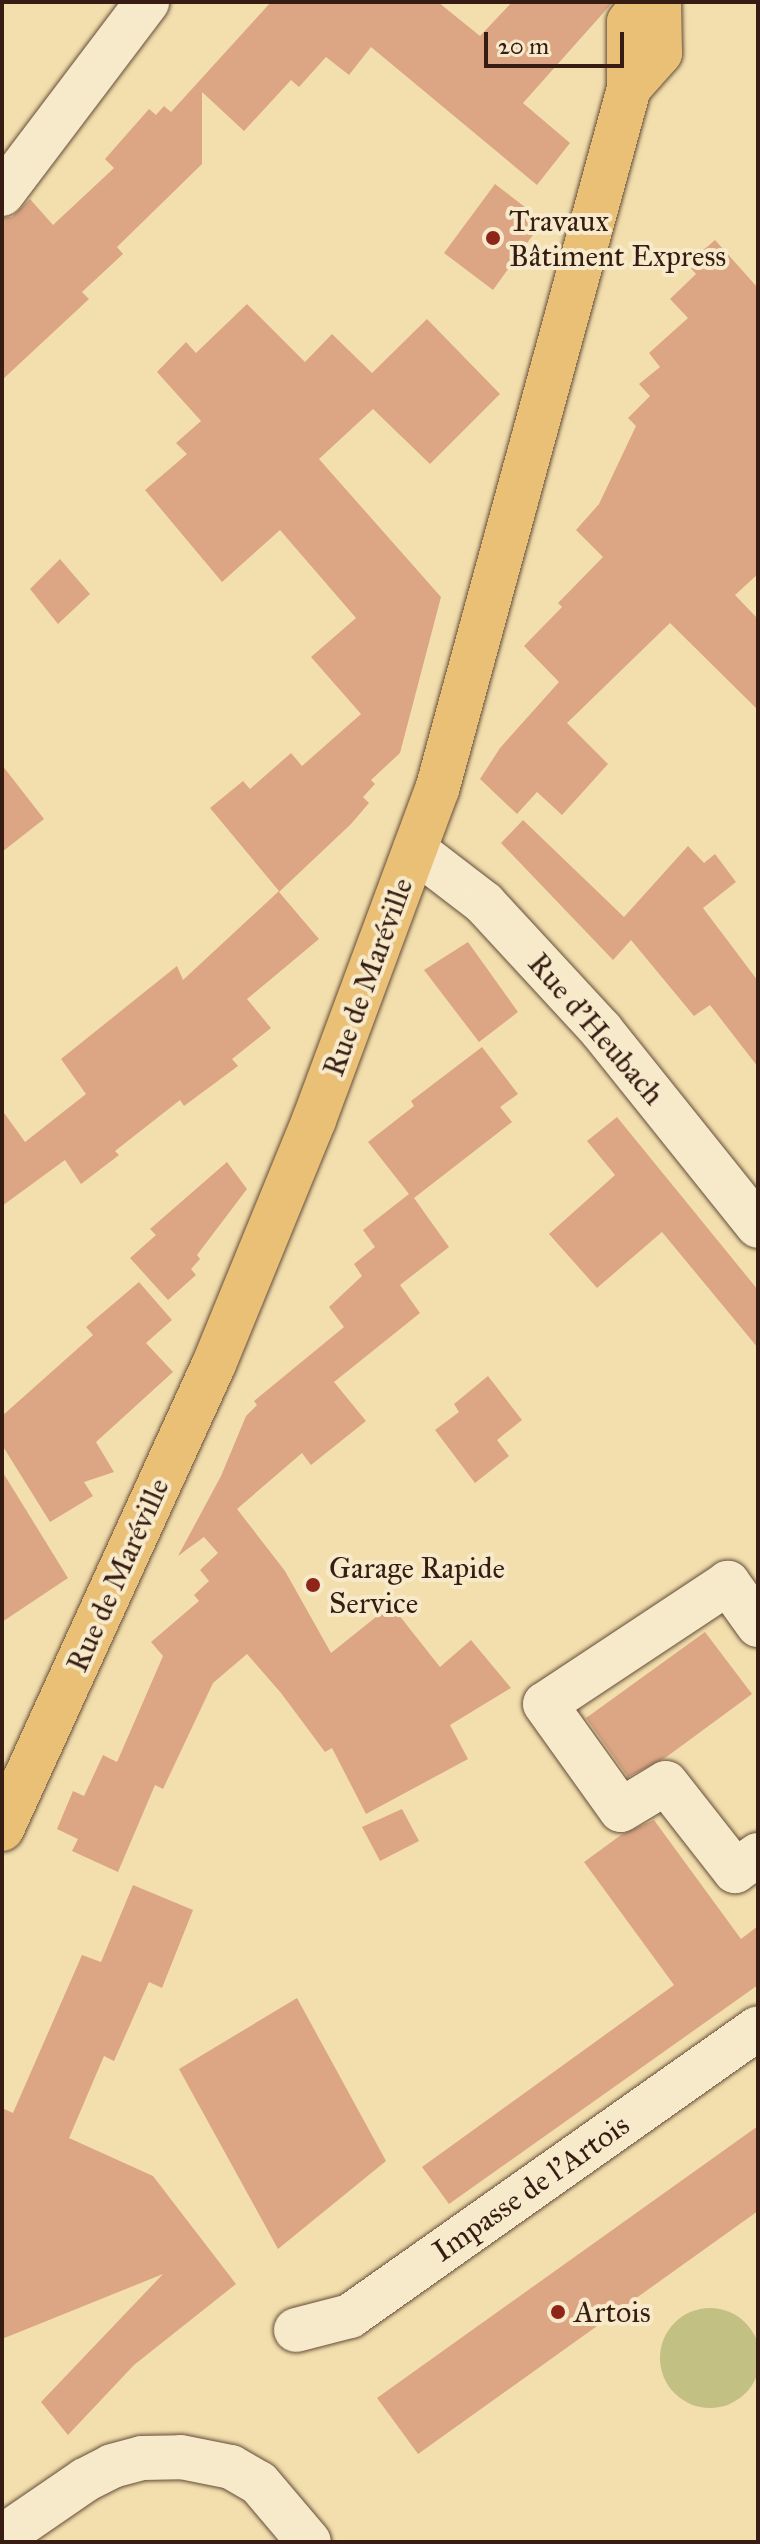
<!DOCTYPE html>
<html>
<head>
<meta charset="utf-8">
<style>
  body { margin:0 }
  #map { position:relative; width:760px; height:2544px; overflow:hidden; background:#f3dfad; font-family:"IM FELL Great Primer",serif }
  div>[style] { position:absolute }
  .green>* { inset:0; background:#c3c084 }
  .round { border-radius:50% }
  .building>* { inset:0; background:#dca684 }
  .roads { filter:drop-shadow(0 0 2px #654d3a) drop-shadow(0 0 2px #654d3a) }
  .minor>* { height:44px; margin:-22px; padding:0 22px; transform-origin:22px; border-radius:22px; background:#f7eaca }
  .major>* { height:44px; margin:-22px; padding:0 22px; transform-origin:22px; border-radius:22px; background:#eac076 }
  .dots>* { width:22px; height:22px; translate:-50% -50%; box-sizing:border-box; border:4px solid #f7eaca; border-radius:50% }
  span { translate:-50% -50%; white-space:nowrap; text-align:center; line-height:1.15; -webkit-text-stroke:8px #f7eaca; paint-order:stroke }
  .poi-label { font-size:30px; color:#361c13 }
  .left { translate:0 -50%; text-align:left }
  .street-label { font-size:30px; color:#361c13 }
  .frame { position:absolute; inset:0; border:4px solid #361c13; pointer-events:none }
  .scale { position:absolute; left:484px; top:32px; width:140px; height:36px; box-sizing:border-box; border:4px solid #361c13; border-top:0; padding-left:10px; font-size:24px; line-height:28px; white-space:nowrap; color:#361c13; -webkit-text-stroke:6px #f7eaca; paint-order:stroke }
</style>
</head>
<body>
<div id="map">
  <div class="green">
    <div class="round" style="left:660px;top:2308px;width:100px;height:100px"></div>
  </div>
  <div class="building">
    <div style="clip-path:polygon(271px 2px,438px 2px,480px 36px,512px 2px,613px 2px,523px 103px,570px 143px,537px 185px,371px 47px,349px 75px,326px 57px,299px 87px,291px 80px,244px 131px,202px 92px,202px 164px,117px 247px,123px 254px,82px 292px,89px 299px,2px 380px,2px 218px,12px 217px,30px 199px,53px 225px,114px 168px,105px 159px,149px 109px,156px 115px,164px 106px,171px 112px)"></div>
    <div style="clip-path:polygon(495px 184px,543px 221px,493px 290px,444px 253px)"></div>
    <div style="clip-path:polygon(715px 240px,758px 288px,758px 574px,735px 595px,758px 619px,758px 710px,670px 623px,567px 723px,608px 764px,562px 815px,537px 792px,517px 814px,480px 779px,500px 748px,559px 682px,524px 646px,562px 607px,558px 603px,603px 557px,576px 530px,599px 504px,636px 426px,628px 418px,650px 396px,639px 384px,660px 367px,649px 353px,688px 318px,670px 299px,696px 274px,687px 264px)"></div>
    <div style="clip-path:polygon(247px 304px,305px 362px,332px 334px,372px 373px,427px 319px,500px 394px,430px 464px,373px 409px,319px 459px,441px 597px,400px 753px,371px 780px,375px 784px,363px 797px,369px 803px,351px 824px,279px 892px,319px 939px,247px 999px,271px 1028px,232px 1059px,238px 1066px,184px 1106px,180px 1100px,115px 1151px,119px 1155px,81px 1184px,65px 1160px,2px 1206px,2px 1110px,25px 1142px,86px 1094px,61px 1059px,177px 966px,183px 980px,279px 891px,210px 808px,243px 781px,250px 789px,291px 753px,302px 766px,361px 714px,311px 657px,356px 618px,280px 530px,222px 582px,145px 490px,187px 454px,176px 443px,201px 421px,157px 372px,186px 342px,196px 353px)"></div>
    <div style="clip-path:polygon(60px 559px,90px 594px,58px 624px,30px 589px)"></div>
    <div style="clip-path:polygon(2px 765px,44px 819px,2px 852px)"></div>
    <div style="clip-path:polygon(523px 820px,624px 917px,688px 846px,704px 863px,715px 854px,736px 882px,703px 908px,758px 981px,758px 1067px,710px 1005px,694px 1016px,631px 940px,613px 960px,501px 843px)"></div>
    <div style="clip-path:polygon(468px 942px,518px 1012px,479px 1042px,424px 970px)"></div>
    <div style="clip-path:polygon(482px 1047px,518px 1094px,500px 1107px,512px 1122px,414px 1198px,449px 1247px,400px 1285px,420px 1313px,334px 1382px,366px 1421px,311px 1465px,302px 1453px,237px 1509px,285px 1571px,331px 1653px,391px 1605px,440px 1667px,471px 1640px,511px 1688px,450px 1725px,468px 1759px,366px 1814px,332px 1748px,325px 1752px,281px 1693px,247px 1654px,213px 1683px,163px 1789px,155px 1785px,118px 1872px,72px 1851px,78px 1839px,57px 1829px,73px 1791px,84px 1796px,103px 1755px,117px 1762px,163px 1656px,151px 1642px,199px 1601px,194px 1595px,209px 1581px,200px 1570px,218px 1553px,204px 1537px,178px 1556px,221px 1476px,246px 1416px,257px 1405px,254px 1401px,344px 1327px,329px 1307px,362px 1276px,354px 1264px,375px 1247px,363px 1230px,409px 1194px,368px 1142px,414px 1106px,411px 1101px)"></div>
    <div style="clip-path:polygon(617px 1117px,758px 1290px,758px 1348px,662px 1232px,597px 1288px,549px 1234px,615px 1175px,587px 1141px)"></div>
    <div style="clip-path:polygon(227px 1162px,247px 1189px,197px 1255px,200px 1259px,191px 1269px,196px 1275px,168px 1300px,130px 1258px,156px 1235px,150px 1229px)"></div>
    <div style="clip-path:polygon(139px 1282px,172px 1320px,146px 1343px,173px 1372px,96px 1442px,114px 1472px,84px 1482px,93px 1496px,50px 1522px,2px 1445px,2px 1416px,93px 1335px,86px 1327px)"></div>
    <div style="clip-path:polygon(488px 1376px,522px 1420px,497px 1440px,509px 1456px,475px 1483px,435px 1430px,459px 1412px,454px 1404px)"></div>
    <div style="clip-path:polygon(2px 1471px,68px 1578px,2px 1622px)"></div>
    <div style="clip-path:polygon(705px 1632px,752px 1694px,665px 1758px,628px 1777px,586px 1718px)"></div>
    <div style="clip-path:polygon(402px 1809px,419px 1841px,380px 1861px,362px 1827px)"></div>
    <div style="clip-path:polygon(654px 1820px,741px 1939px,758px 1926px,758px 1985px,449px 2204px,422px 2167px,674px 1985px,584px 1862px,621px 1835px)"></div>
    <div style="clip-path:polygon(133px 1885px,193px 1910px,162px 1988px,149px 1982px,114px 2061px,104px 2056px,69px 2138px,153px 2176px,236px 2284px,134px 2365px,68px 2435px,41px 2402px,163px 2274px,2px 2339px,2px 2108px,13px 2113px,82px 1955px,101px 1962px)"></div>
    <div style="clip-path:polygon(297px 1998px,386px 2161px,278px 2249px,179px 2069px)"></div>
    <div style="clip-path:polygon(758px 2126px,758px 2211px,418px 2454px,377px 2398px)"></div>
  </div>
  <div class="roads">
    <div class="minor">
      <div style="left:2px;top:194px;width:241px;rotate:-52.9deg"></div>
      <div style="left:415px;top:850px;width:87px;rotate:37.5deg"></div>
      <div style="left:484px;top:903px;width:173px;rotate:47.3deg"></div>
      <div style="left:601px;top:1030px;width:251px;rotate:51.3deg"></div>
      <div style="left:758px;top:1625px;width:52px;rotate:-125.5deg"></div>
      <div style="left:728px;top:1583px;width:219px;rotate:146.5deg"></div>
      <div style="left:545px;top:1704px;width:130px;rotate:54.4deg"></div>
      <div style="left:621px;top:1810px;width:52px;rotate:-31deg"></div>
      <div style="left:666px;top:1783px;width:112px;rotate:51.9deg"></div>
      <div style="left:735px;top:1871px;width:28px;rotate:-35deg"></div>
      <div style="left:296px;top:2330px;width:56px;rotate:-14.5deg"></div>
      <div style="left:350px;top:2316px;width:499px;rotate:-35.2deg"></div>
      <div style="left:2px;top:2537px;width:101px;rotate:-34.5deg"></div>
      <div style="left:85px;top:2480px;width:30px;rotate:-27deg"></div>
      <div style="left:112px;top:2466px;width:31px;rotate:-15deg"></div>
      <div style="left:142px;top:2458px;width:39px;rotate:-1deg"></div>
      <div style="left:181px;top:2457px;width:51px;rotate:11.3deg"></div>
      <div style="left:231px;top:2467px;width:32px;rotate:30deg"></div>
      <div style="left:259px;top:2483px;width:77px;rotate:49.7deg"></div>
    </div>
    <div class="major">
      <div style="left:629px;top:88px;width:47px;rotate:-48.5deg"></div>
      <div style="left:660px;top:53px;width:51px;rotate:-91.1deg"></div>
      <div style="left:2px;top:1829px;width:511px;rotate:-65.49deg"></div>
      <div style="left:214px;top:1364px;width:264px;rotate:-67.7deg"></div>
      <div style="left:314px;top:1120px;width:352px;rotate:-69.6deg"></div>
      <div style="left:437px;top:790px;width:728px;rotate:-74.7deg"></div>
      <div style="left:629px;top:88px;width:66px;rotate:-90deg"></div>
      <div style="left:629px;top:22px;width:25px;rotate:-53deg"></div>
    </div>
  </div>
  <div class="dots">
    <div style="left:493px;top:238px;background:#8f2418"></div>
    <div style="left:313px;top:1585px;background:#8f2418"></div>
    <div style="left:558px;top:2312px;background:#8f2418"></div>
  </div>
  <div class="poi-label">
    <span class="left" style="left:509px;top:238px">Travaux<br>Bâtiment Express</span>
    <span class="left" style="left:329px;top:1585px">Garage Rapide<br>Service</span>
    <span class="left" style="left:574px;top:2312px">Artois</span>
  </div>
  <div class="street-label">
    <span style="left:368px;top:977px;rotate:-70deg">Rue de Maréville</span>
    <span style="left:596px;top:1029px;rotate:49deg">Rue d'Heubach</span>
    <span style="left:118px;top:1575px;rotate:-66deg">Rue de Maréville</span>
    <span style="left:531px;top:2188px;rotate:-35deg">Impasse de l'Artois</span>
  </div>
  <div class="frame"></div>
  <div class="scale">20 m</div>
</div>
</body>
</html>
